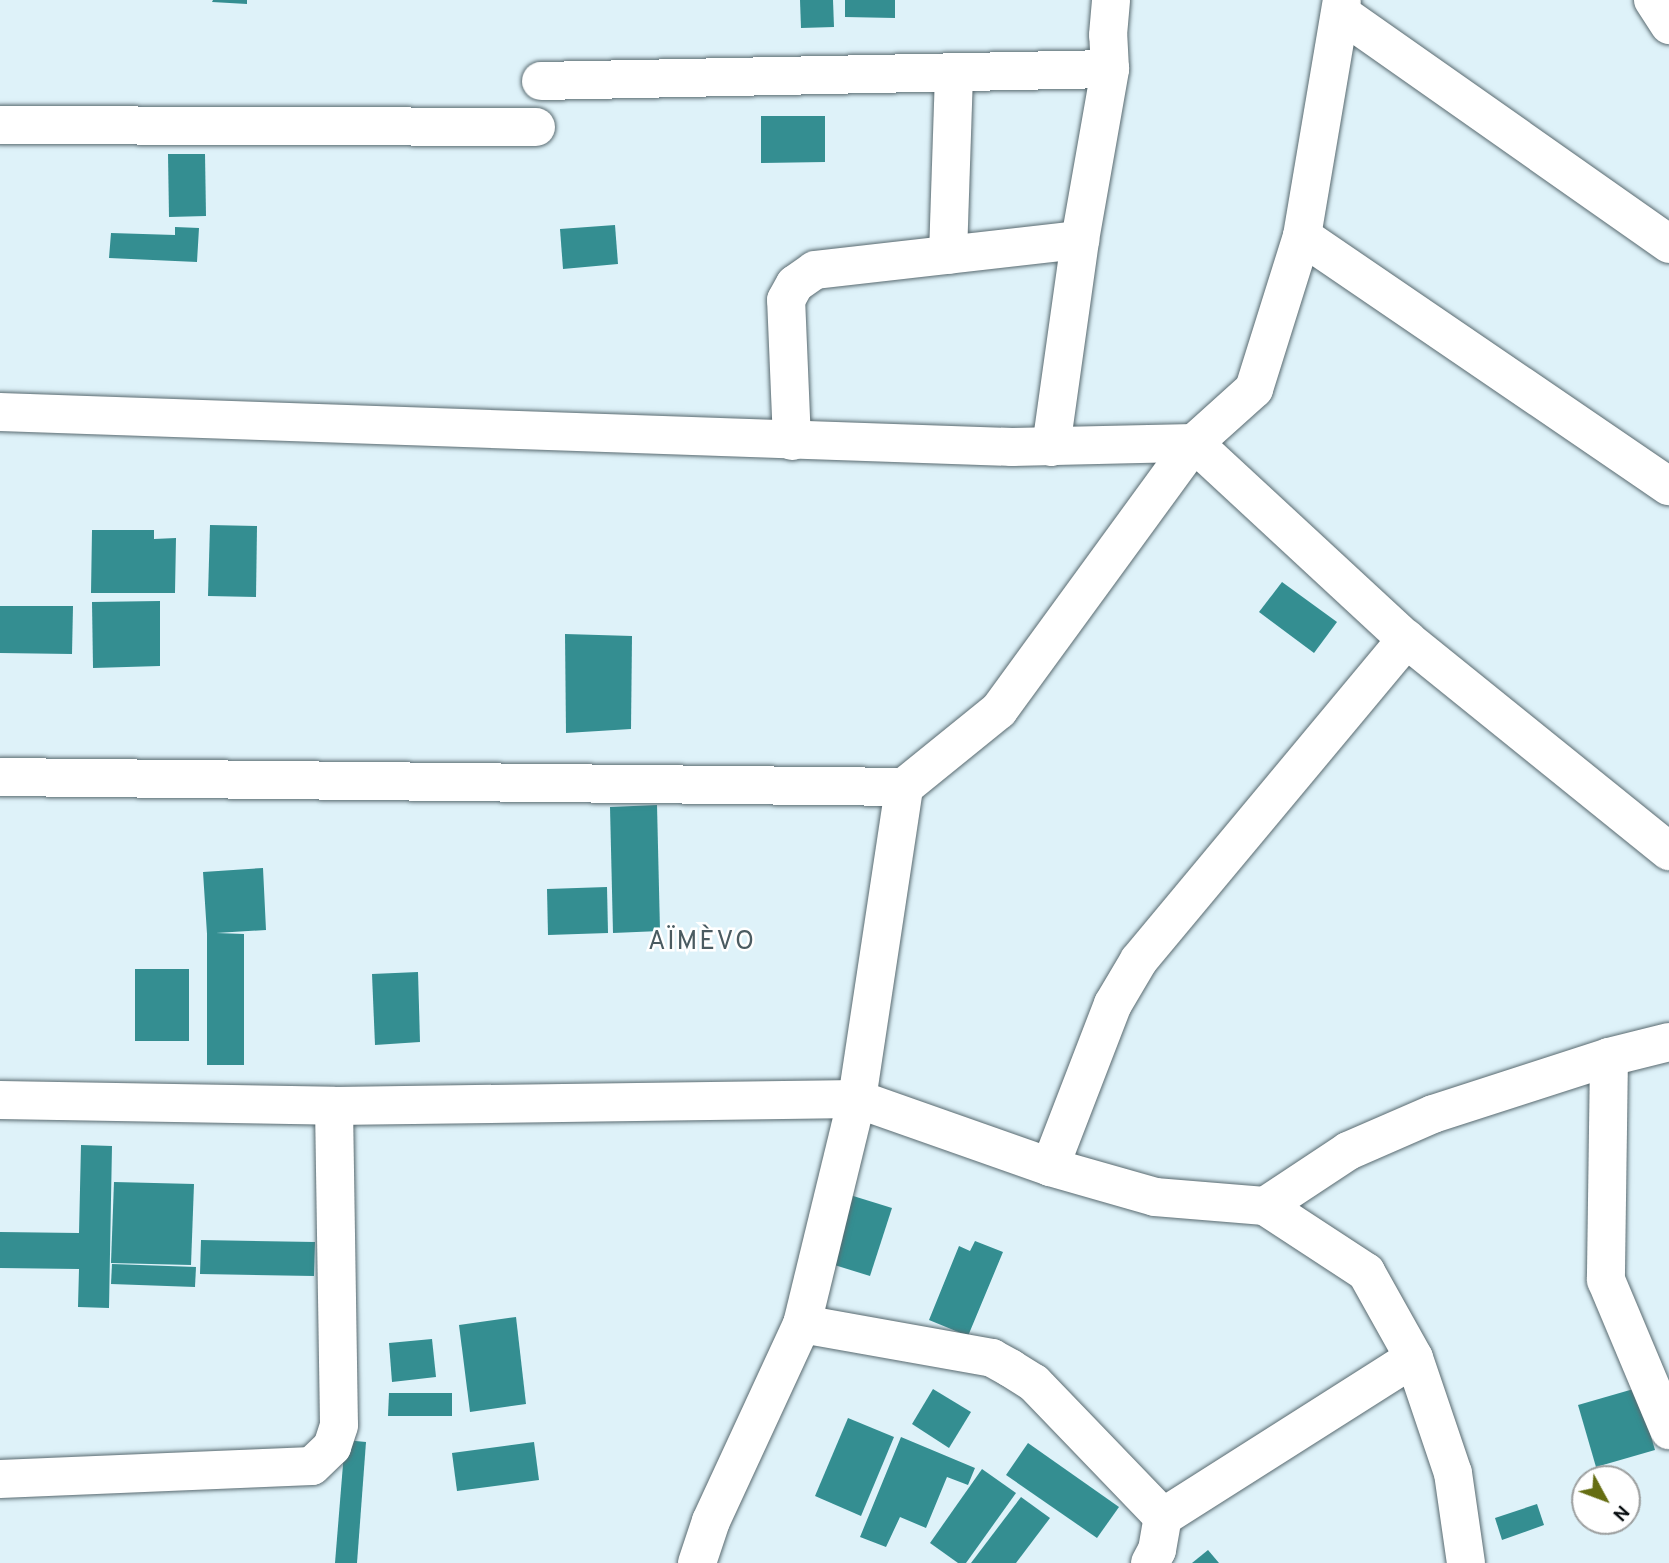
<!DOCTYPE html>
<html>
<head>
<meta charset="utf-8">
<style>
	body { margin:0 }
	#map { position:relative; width:1669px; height:1563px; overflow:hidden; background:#def2f9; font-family:Overpass,sans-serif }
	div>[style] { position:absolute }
	.building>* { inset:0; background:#348e91 }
	.roads { filter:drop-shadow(0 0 2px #596a70) drop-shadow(0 0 2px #596a70) }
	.minor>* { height:38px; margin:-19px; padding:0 19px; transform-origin:19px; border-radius:19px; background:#fff }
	span { translate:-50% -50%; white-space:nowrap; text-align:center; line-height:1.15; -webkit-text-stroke:5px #fff; paint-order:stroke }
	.quarter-label { font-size:26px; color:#4a5b61; letter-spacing:2px }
	.north { position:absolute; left:1571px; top:1465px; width:70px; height:70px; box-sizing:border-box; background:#fff; border:2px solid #9c9f9f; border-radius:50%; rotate:131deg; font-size:19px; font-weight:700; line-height:28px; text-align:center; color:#080e10 }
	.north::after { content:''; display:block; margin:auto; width:24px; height:32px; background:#656d12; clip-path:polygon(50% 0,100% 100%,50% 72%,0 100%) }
</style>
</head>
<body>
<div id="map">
	<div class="building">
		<div style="clip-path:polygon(213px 0,247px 0,247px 4px,212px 2px)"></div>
		<div style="clip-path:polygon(800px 0,833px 0,834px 27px,801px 28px)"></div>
		<div style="clip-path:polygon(845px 0,895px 0,895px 18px,845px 17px)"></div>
		<div style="clip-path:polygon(761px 116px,825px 116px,825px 162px,761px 163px)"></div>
		<div style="clip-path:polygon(168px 154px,205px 154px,206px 216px,169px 217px)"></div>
		<div style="clip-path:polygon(615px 225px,618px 264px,563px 269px,560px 229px)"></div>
		<div style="clip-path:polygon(175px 227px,199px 228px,197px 262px,109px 258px,111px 233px,175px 235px)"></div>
		<div style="clip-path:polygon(210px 525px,257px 526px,256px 597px,208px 596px)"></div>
		<div style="clip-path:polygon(92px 530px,154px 530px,154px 539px,176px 538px,175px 593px,91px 593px)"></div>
		<div style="clip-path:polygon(1282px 582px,1337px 622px,1314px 653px,1259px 612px)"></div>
		<div style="clip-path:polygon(160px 601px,160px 666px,93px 668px,92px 602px)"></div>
		<div style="clip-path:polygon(0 606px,73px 606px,72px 654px,0 653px)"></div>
		<div style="clip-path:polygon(565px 634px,632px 636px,631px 729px,566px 733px)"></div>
		<div style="clip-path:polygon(657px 805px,660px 931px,613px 933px,610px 807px)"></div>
		<div style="clip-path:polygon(263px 868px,266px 930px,216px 933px,244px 934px,244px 1065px,207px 1065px,207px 934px,203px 872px)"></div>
		<div style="clip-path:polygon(607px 887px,608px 933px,548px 935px,547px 889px)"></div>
		<div style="clip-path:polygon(135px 969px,189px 969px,189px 1041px,135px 1041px)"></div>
		<div style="clip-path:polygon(418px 972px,420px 1042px,375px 1045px,372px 974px)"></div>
		<div style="clip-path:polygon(81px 1145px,112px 1146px,109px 1308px,78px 1307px,79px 1269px,0 1268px,0 1232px,79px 1233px)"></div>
		<div style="clip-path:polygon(114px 1182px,194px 1184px,191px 1265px,111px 1263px)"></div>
		<div style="clip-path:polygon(850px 1195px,892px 1208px,870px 1276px,828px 1263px)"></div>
		<div style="clip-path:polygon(201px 1240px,315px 1242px,314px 1276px,200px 1274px)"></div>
		<div style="clip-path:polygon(975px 1241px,1003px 1252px,968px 1336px,929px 1320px,959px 1246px,970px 1251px)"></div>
		<div style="clip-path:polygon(112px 1264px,196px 1267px,195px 1287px,111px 1284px)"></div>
		<div style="clip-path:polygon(516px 1317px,526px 1404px,470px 1412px,459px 1325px)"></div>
		<div style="clip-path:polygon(432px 1339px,436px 1377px,392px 1382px,389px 1343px)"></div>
		<div style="clip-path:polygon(1637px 1388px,1655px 1450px,1596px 1467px,1578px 1405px)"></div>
		<div style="clip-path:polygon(933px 1389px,971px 1412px,949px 1448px,912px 1424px)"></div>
		<div style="clip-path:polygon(389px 1393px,452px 1393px,452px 1416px,388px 1416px)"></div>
		<div style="clip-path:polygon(848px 1418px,894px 1437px,861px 1516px,815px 1496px)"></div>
		<div style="clip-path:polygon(901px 1437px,975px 1468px,968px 1485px,947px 1477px,926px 1528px,900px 1517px,886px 1547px,860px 1537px)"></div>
		<div style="clip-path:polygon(345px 1440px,366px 1442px,357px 1563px,335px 1563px)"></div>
		<div style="clip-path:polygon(534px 1442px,539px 1480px,457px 1491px,452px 1453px)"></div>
		<div style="clip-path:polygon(1028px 1443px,1119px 1507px,1097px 1538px,1006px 1475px)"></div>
		<div style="clip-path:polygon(982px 1469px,1016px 1493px,966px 1563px,958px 1563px,930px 1543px)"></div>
		<div style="clip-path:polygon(1021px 1497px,1050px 1518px,1016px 1563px,971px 1563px)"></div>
		<div style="clip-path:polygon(1537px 1504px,1544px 1525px,1502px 1540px,1495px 1518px)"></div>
		<div style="clip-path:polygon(1208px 1550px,1219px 1563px,1192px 1563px)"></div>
	</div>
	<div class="roads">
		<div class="minor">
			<div style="left:1653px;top:0;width:30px;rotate:57deg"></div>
			<div style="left:1342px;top:14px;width:400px;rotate:35.1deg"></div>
			<div style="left:541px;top:81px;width:569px;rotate:-1.21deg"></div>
			<div style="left:0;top:125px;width:536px;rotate:0.21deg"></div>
			<div style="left:1302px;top:236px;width:444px;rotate:34.3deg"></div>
			<div style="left:948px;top:255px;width:182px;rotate:-88.1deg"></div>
			<div style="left:0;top:412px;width:1013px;rotate:1.98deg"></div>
			<div style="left:1012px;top:447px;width:182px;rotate:-1.3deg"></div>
			<div style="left:1194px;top:443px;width:289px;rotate:42.8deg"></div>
			<div style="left:1406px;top:639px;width:338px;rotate:38.9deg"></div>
			<div style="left:792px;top:441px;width:141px;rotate:-92.4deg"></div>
			<div style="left:786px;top:300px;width:18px;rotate:-61deg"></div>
			<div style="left:795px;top:284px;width:24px;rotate:-35deg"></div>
			<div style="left:815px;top:270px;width:267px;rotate:-6.5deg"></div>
			<div style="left:1051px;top:447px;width:209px;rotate:-82deg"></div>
			<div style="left:1080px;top:240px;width:174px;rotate:-80deg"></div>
			<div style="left:1110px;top:69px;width:34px;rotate:-93deg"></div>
			<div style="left:1108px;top:35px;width:35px;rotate:-85deg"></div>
			<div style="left:0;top:777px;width:904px;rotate:0.63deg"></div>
			<div style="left:1609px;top:1057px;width:223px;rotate:90.8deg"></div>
			<div style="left:1606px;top:1280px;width:163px;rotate:67.2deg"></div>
			<div style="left:0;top:1100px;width:334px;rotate:1deg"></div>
			<div style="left:334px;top:1106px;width:523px;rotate:-0.77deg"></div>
			<div style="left:857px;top:1099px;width:205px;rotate:19.4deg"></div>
			<div style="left:1050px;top:1167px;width:109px;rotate:15.9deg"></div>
			<div style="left:1155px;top:1197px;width:110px;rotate:4.7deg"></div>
			<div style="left:1265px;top:1206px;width:100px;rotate:-33.5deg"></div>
			<div style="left:1348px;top:1151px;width:93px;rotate:-23.5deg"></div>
			<div style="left:1433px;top:1114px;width:185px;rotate:-17.9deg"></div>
			<div style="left:1609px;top:1057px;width:62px;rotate:-14deg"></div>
			<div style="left:1050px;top:1167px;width:175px;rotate:-68.9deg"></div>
			<div style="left:1113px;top:1004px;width:51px;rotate:-59.4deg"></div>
			<div style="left:1139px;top:960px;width:418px;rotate:-50.2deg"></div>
			<div style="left:1265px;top:1206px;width:121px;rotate:33.2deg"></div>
			<div style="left:1366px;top:1272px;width:98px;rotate:60.8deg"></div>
			<div style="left:1414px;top:1358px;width:121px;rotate:71.3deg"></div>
			<div style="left:1453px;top:1473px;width:91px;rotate:81.8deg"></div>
			<div style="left:802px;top:1324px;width:193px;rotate:10.1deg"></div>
			<div style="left:992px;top:1358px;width:21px;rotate:29deg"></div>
			<div style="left:1010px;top:1368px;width:28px;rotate:32deg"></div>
			<div style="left:1034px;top:1383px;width:186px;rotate:46.1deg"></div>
			<div style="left:0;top:1479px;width:312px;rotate:-2.4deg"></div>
			<div style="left:312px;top:1466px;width:28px;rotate:-44deg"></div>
			<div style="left:332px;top:1447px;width:23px;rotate:-72deg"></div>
			<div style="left:339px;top:1425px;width:319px;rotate:-90.9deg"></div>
			<div style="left:697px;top:1563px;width:44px;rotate:-71.6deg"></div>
			<div style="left:711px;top:1521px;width:217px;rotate:-65.2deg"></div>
			<div style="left:802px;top:1324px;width:232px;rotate:-76.3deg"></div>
			<div style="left:857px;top:1099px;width:316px;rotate:-81.4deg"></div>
			<div style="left:904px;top:787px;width:122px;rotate:-39deg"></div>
			<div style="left:999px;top:710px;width:331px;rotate:-53.9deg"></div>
			<div style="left:1194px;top:443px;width:81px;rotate:-42deg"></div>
			<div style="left:1254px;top:389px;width:160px;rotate:-72.6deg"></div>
			<div style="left:1302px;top:236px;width:239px;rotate:-80.4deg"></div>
			<div style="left:1150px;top:1563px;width:15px;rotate:-62deg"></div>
			<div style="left:1157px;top:1550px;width:34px;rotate:-80deg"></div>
			<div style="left:1163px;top:1517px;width:297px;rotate:-32.4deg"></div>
		</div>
	</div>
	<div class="quarter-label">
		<span style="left:702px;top:943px">AÏMÈVO</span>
	</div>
	<div class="north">N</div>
</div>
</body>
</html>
